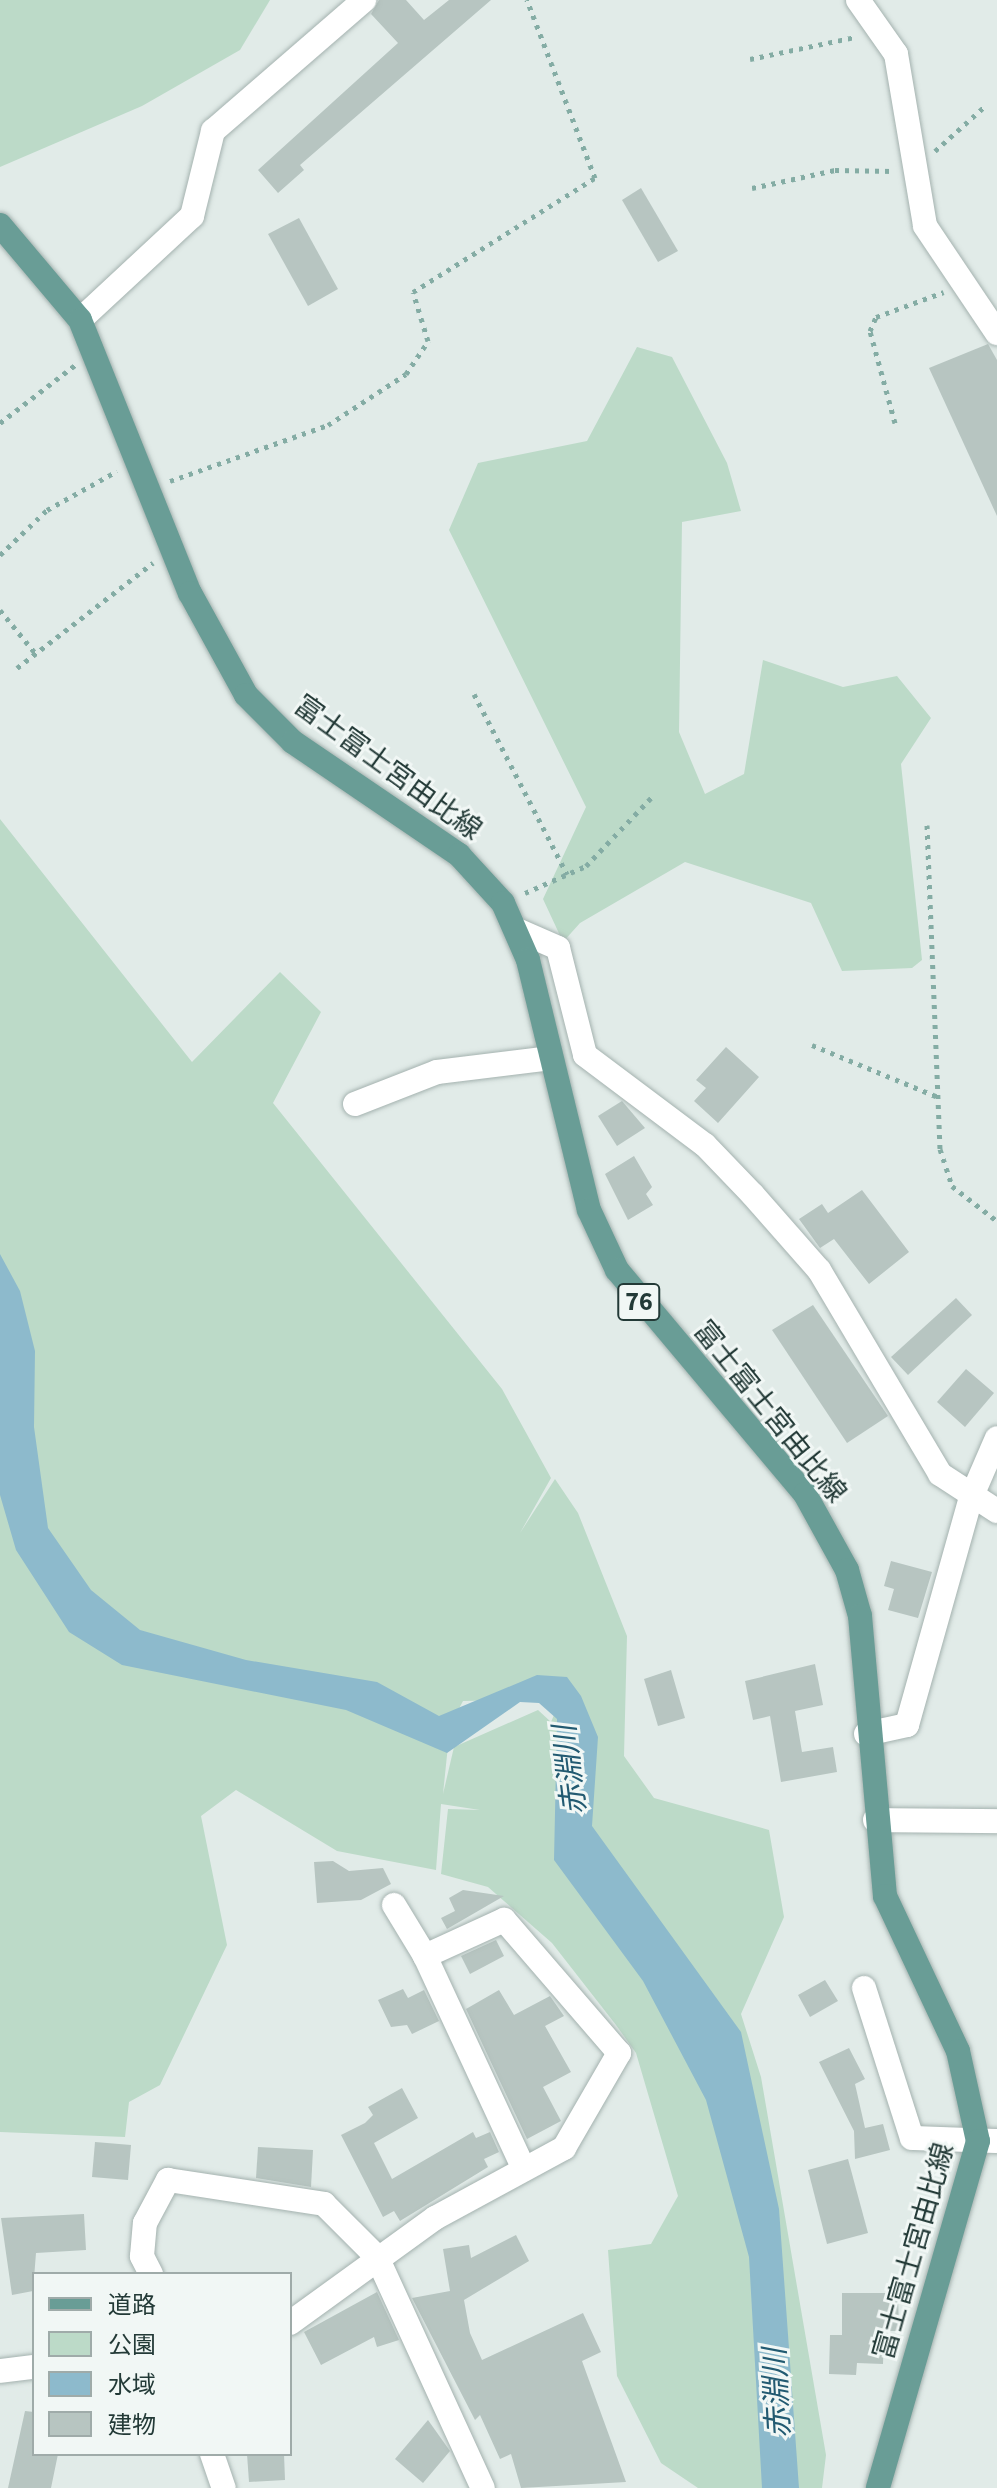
<!DOCTYPE html>
<html>
<head>
<meta charset="utf-8">
<style>
	body { margin:0 }
	#map { position:relative; width:997px; height:2488px; overflow:hidden; background:#e1ebe8; font-family:"Source Sans 3","Noto Sans JP",sans-serif }
	div>[style] { position:absolute }
	.green>* { inset:0; background:#bcdac8 }
	.water>* { inset:0; background:#8dbacc }
	.building>* { inset:0; background:#b7c5c1 }
	.path>* { height:5px; margin-top:-2.5px; transform-origin:0; background:repeating-linear-gradient(90deg,#84aca4 0 4px,transparent 0 10px) }
	.roads { filter:drop-shadow(0 0 2px #a4b2af) drop-shadow(0 0 2px #a4b2af) }
	.minor>* { height:24px; margin:-12px; padding:0 12px; transform-origin:12px; border-radius:12px; background:#fff }
	.major>* { height:24px; margin:-12px; padding:0 12px; transform-origin:12px; border-radius:12px; background:#699d96 }
	span { translate:-50% -50%; white-space:nowrap; text-align:center; line-height:1.15; -webkit-text-stroke:6px #f1f7f5; paint-order:stroke }
	.shield-label span { padding:2px 6px; background:#f1f7f5; border:2px solid; border-radius:6px; -webkit-text-stroke-width:0 }
	.shield-label { font-size:26px; color:#233a37; font-weight:700 }
	.street-label { font-size:28px; color:#233a37 }
	.water-label { font-size:30px; color:#225a71; font-style:italic }
	.legend { position:absolute; left:32px; top:2272px; width:260px; height:184px; box-sizing:border-box; background:#f1f7f5; border:2px solid #9faba9; margin:0; padding:10px 14px; list-style:none; font-size:24px; color:#233a37 }
	.legend li { display:flex; align-items:center; gap:16px; height:40px }
	.legend b { width:40px; border:2px solid #9faba9 }
</style>
</head>
<body>
<div id="map">
	<div class="green">
		<div style="clip-path:polygon(0 0,270px 0,240px 50px,142px 106px,0 167px)"></div>
		<div style="clip-path:polygon(637px 347px,672px 357px,727px 463px,741px 511px,682px 522px,679px 732px,705px 794px,744px 774px,763px 660px,843px 687px,897px 676px,931px 718px,901px 764px,922px 960px,912px 968px,842px 971px,811px 903px,685px 862px,580px 923px,563px 942px,543px 899px,586px 807px,449px 530px,478px 463px,587px 441px)"></div>
		<div style="clip-path:polygon(evenodd,0 819px,192px 1062px,280px 972px,321px 1012px,273px 1103px,502px 1389px,551px 1478px,520px 1533px,555px 1479px,578px 1513px,627px 1636px,624px 1756px,654px 1798px,769px 1830px,784px 1917px,741px 2014px,761px 2077px,826px 2455px,822px 2488px,698px 2488px,661px 2463px,617px 2376px,608px 2250px,651px 2244px,678px 2196px,636px 2053px,616px 2025px,552px 1943px,488px 1887px,441px 1874px,448px 1809px,480px 1810px,441px 1804px,436px 1870px,337px 1851px,236px 1790px,201px 1816px,227px 1945px,160px 2085px,129px 2102px,125px 2137px,0 2132px,0 819px,561px 1699px,551px 1722px,538px 1710px,454px 1747px,443px 1794px,450px 1726px,463px 1701px,561px 1699px)"></div>
	</div>
	<div class="water">
		<div style="clip-path:polygon(0 1254px,20px 1291px,35px 1351px,34px 1427px,48px 1528px,91px 1590px,140px 1630px,246px 1660px,377px 1682px,439px 1716px,537px 1675px,567px 1677px,581px 1696px,598px 1737px,592px 1826px,741px 2032px,779px 2209px,799px 2488px,762px 2488px,749px 2257px,706px 2100px,643px 1981px,554px 1860px,557px 1719px,539px 1703px,520px 1702px,447px 1753px,346px 1710px,122px 1665px,69px 1632px,16px 1550px,0 1495px)"></div>
	</div>
	<div class="building">
		<div style="clip-path:polygon(379px 0,406px 0,424px 20px,449px 0,491px 0,300px 165px,304px 170px,278px 193px,258px 170px,398px 43px,371px 14px)"></div>
		<div style="clip-path:polygon(641px 188px,678px 251px,658px 262px,622px 200px)"></div>
		<div style="clip-path:polygon(299px 218px,338px 289px,308px 306px,268px 234px)"></div>
		<div style="clip-path:polygon(988px 344px,997px 360px,997px 516px,929px 368px)"></div>
		<div style="clip-path:polygon(726px 1047px,759px 1077px,718px 1123px,694px 1101px,706px 1088px,696px 1080px)"></div>
		<div style="clip-path:polygon(622px 1101px,645px 1128px,617px 1146px,598px 1116px)"></div>
		<div style="clip-path:polygon(634px 1156px,652px 1187px,646px 1194px,653px 1205px,628px 1220px,605px 1174px)"></div>
		<div style="clip-path:polygon(862px 1190px,909px 1252px,869px 1284px,834px 1239px,820px 1248px,799px 1219px,822px 1204px,828px 1213px)"></div>
		<div style="clip-path:polygon(956px 1298px,972px 1315px,908px 1375px,891px 1357px)"></div>
		<div style="clip-path:polygon(813px 1305px,888px 1416px,847px 1443px,772px 1330px)"></div>
		<div style="clip-path:polygon(966px 1369px,994px 1393px,965px 1427px,937px 1402px)"></div>
		<div style="clip-path:polygon(891px 1561px,932px 1572px,918px 1618px,888px 1610px,894px 1589px,884px 1586px)"></div>
		<div style="clip-path:polygon(815px 1664px,823px 1705px,795px 1711px,802px 1752px,833px 1747px,837px 1772px,781px 1782px,770px 1716px,753px 1720px,745px 1681px)"></div>
		<div style="clip-path:polygon(671px 1670px,685px 1718px,658px 1726px,644px 1679px)"></div>
		<div style="clip-path:polygon(333px 1861px,349px 1871px,383px 1868px,391px 1884px,361px 1900px,317px 1903px,314px 1862px)"></div>
		<div style="clip-path:polygon(463px 1890px,504px 1896px,447px 1929px,441px 1918px,455px 1911px,449px 1898px)"></div>
		<div style="clip-path:polygon(496px 1940px,504px 1956px,470px 1974px,461px 1956px)"></div>
		<div style="clip-path:polygon(825px 1980px,838px 2001px,810px 2017px,798px 1995px)"></div>
		<div style="clip-path:polygon(403px 1989px,408px 1998px,424px 1990px,439px 2021px,412px 2034px,407px 2025px,391px 2027px,378px 2000px)"></div>
		<div style="clip-path:polygon(499px 1990px,514px 2015px,550px 1996px,564px 2016px,545px 2026px,571px 2072px,543px 2087px,561px 2121px,527px 2139px,466px 2009px)"></div>
		<div style="clip-path:polygon(849px 2048px,865px 2079px,855px 2084px,865px 2128px,883px 2124px,890px 2150px,855px 2159px,854px 2131px,819px 2062px)"></div>
		<div style="clip-path:polygon(402px 2088px,418px 2118px,374px 2143px,392px 2179px,473px 2132px,476px 2138px,490px 2132px,499px 2152px,484px 2159px,488px 2167px,400px 2221px,394px 2211px,383px 2217px,341px 2135px,365px 2123px,373px 2115px,368px 2107px)"></div>
		<div style="clip-path:polygon(95px 2142px,131px 2145px,128px 2180px,92px 2177px)"></div>
		<div style="clip-path:polygon(258px 2147px,313px 2150px,311px 2187px,256px 2178px)"></div>
		<div style="clip-path:polygon(848px 2159px,868px 2233px,827px 2244px,808px 2170px)"></div>
		<div style="clip-path:polygon(84px 2214px,86px 2250px,36px 2253px,33px 2291px,12px 2295px,1px 2218px)"></div>
		<div style="clip-path:polygon(516px 2235px,529px 2261px,464px 2300px,470px 2333px,482px 2360px,583px 2313px,601px 2352px,582px 2361px,626px 2482px,521px 2488px,511px 2454px,500px 2459px,480px 2415px,475px 2420px,412px 2298px,450px 2291px,443px 2249px,469px 2245px,471px 2258px)"></div>
		<div style="clip-path:polygon(377px 2292px,399px 2340px,377px 2347px,374px 2337px,321px 2365px,304px 2332px)"></div>
		<div style="clip-path:polygon(842px 2293px,898px 2293px,899px 2331px,884px 2331px,883px 2364px,857px 2363px,856px 2375px,829px 2374px,830px 2335px,842px 2335px)"></div>
		<div style="clip-path:polygon(25px 2411px,34px 2412px,34px 2454px,58px 2454px,51px 2488px,8px 2488px)"></div>
		<div style="clip-path:polygon(428px 2420px,450px 2451px,423px 2483px,395px 2459px)"></div>
		<div style="clip-path:polygon(247px 2454px,284px 2454px,285px 2480px,249px 2482px)"></div>
	</div>
	<div class="path">
		<div style="left:750px;top:59px;width:107px;rotate:-11.8deg"></div>
		<div style="left:935px;top:151px;width:66px;rotate:-41.9deg"></div>
		<div style="left:752px;top:188px;width:85px;rotate:-12.2deg"></div>
		<div style="left:835px;top:170px;width:58px;rotate:1deg"></div>
		<div style="left:0;top:423px;width:95px;rotate:-37.7deg"></div>
		<div style="left:895px;top:423px;width:95px;rotate:-105.2deg"></div>
		<div style="left:870px;top:331px;width:15px;rotate:-67deg"></div>
		<div style="left:876px;top:317px;width:72px;rotate:-20.2deg"></div>
		<div style="left:170px;top:481px;width:168px;rotate:-19.5deg"></div>
		<div style="left:328px;top:425px;width:93px;rotate:-33.2deg"></div>
		<div style="left:406px;top:374px;width:40px;rotate:-56deg"></div>
		<div style="left:428px;top:341px;width:51px;rotate:-107deg"></div>
		<div style="left:413px;top:292px;width:215px;rotate:-32.1deg"></div>
		<div style="left:595px;top:178px;width:191px;rotate:-110.9deg"></div>
		<div style="left:0;top:555px;width:65px;rotate:-43.8deg"></div>
		<div style="left:47px;top:510px;width:80px;rotate:-29.1deg"></div>
		<div style="left:0;top:610px;width:57px;rotate:50.7deg"></div>
		<div style="left:17px;top:668px;width:172px;rotate:-37.7deg"></div>
		<div style="left:474px;top:694px;width:203px;rotate:62.7deg"></div>
		<div style="left:927px;top:825px;width:324px;rotate:87.7deg"></div>
		<div style="left:940px;top:1149px;width:39px;rotate:72deg"></div>
		<div style="left:952px;top:1186px;width:57px;rotate:37.9deg"></div>
		<div style="left:525px;top:893px;width:67px;rotate:-23.9deg"></div>
		<div style="left:586px;top:866px;width:95px;rotate:-46.3deg"></div>
		<div style="left:812px;top:1045px;width:136px;rotate:22.4deg"></div>
	</div>
	<div class="roads">
		<div class="minor">
			<div style="left:858px;top:0;width:66px;rotate:54.9deg"></div>
			<div style="left:896px;top:54px;width:174px;rotate:80.4deg"></div>
			<div style="left:925px;top:226px;width:129px;rotate:56.1deg"></div>
			<div style="left:80px;top:320px;width:153px;rotate:-42.9deg"></div>
			<div style="left:192px;top:216px;width:88px;rotate:-76.1deg"></div>
			<div style="left:213px;top:131px;width:200px;rotate:-40.9deg"></div>
			<div style="left:517px;top:930px;width:45px;rotate:23.7deg"></div>
			<div style="left:558px;top:948px;width:110px;rotate:75.8deg"></div>
			<div style="left:585px;top:1055px;width:150px;rotate:36.9deg"></div>
			<div style="left:705px;top:1145px;width:69px;rotate:46.2deg"></div>
			<div style="left:753px;top:1195px;width:100px;rotate:48.7deg"></div>
			<div style="left:819px;top:1270px;width:237px;rotate:59.3deg"></div>
			<div style="left:940px;top:1474px;width:68px;rotate:33deg"></div>
			<div style="left:355px;top:1104px;width:88px;rotate:-21.3deg"></div>
			<div style="left:437px;top:1072px;width:115px;rotate:-7deg"></div>
			<div style="left:866px;top:1734px;width:42px;rotate:-12.4deg"></div>
			<div style="left:907px;top:1725px;width:236px;rotate:-74.3deg"></div>
			<div style="left:971px;top:1498px;width:65px;rotate:-66.6deg"></div>
			<div style="left:875px;top:1820px;width:122px;rotate:0.5deg"></div>
			<div style="left:394px;top:1905px;width:60px;rotate:58.7deg"></div>
			<div style="left:425px;top:1956px;width:230px;rotate:65.1deg"></div>
			<div style="left:864px;top:1988px;width:157px;rotate:72.3deg"></div>
			<div style="left:912px;top:2138px;width:85px;rotate:2deg"></div>
			<div style="left:151px;top:2274px;width:20px;rotate:-117deg"></div>
			<div style="left:142px;top:2256px;width:33px;rotate:-85deg"></div>
			<div style="left:145px;top:2223px;width:49px;rotate:-61.9deg"></div>
			<div style="left:168px;top:2180px;width:158px;rotate:8.7deg"></div>
			<div style="left:324px;top:2204px;width:75px;rotate:45deg"></div>
			<div style="left:377px;top:2257px;width:254px;rotate:65.4deg"></div>
			<div style="left:290px;top:2323px;width:179px;rotate:-35.9deg"></div>
			<div style="left:435px;top:2218px;width:147px;rotate:-28.5deg"></div>
			<div style="left:564px;top:2148px;width:110px;rotate:-59.9deg"></div>
			<div style="left:619px;top:2053px;width:176px;rotate:-130.8deg"></div>
			<div style="left:504px;top:1920px;width:87px;rotate:155.5deg"></div>
			<div style="left:0;top:2371px;width:34px;rotate:-7deg"></div>
			<div style="left:212px;top:2454px;width:36px;rotate:71deg"></div>
		</div>
		<div class="major">
			<div style="left:0;top:225px;width:124px;rotate:49.9deg"></div>
			<div style="left:80px;top:320px;width:294px;rotate:68.1deg"></div>
			<div style="left:190px;top:593px;width:116px;rotate:61.2deg"></div>
			<div style="left:246px;top:695px;width:66px;rotate:45deg"></div>
			<div style="left:293px;top:742px;width:201px;rotate:34.2deg"></div>
			<div style="left:459px;top:855px;width:65px;rotate:47.5deg"></div>
			<div style="left:503px;top:903px;width:62px;rotate:66.3deg"></div>
			<div style="left:528px;top:960px;width:257px;rotate:76.3deg"></div>
			<div style="left:589px;top:1210px;width:66px;rotate:65deg"></div>
			<div style="left:617px;top:1270px;width:292px;rotate:50deg"></div>
			<div style="left:805px;top:1494px;width:87px;rotate:61.1deg"></div>
			<div style="left:847px;top:1570px;width:48px;rotate:74.2deg"></div>
			<div style="left:860px;top:1616px;width:281px;rotate:84.9deg"></div>
			<div style="left:885px;top:1896px;width:171px;rotate:64.8deg"></div>
			<div style="left:958px;top:2051px;width:92px;rotate:77.5deg"></div>
			<div style="left:978px;top:2141px;width:361px;rotate:106.1deg"></div>
		</div>
	</div>
	<div class="shield-label">
		<span style="left:639px;top:1302px">76</span>
	</div>
	<div class="street-label">
		<span style="left:388px;top:768px;rotate:36deg">富士富士宮由比線</span>
		<span style="left:770px;top:1412px;rotate:51deg">富士富士宮由比線</span>
		<span style="left:914px;top:2251px;rotate:-74deg">富士富士宮由比線</span>
	</div>
	<div class="water-label">
		<span style="left:571px;top:1770px;rotate:-97deg">赤淵川</span>
		<span style="left:778px;top:2393px;rotate:-93deg">赤淵川</span>
	</div>
	<ul class="legend">
	<li><b style="height:10px;background:#699d96"></b>道路</li>
	<li><b style="height:22px;background:#bcdac8"></b>公園</li>
	<li><b style="height:22px;background:#8dbacc"></b>水域</li>
	<li><b style="height:22px;background:#b7c5c1"></b>建物</li>
	</ul>
</div>
</body>
</html>
